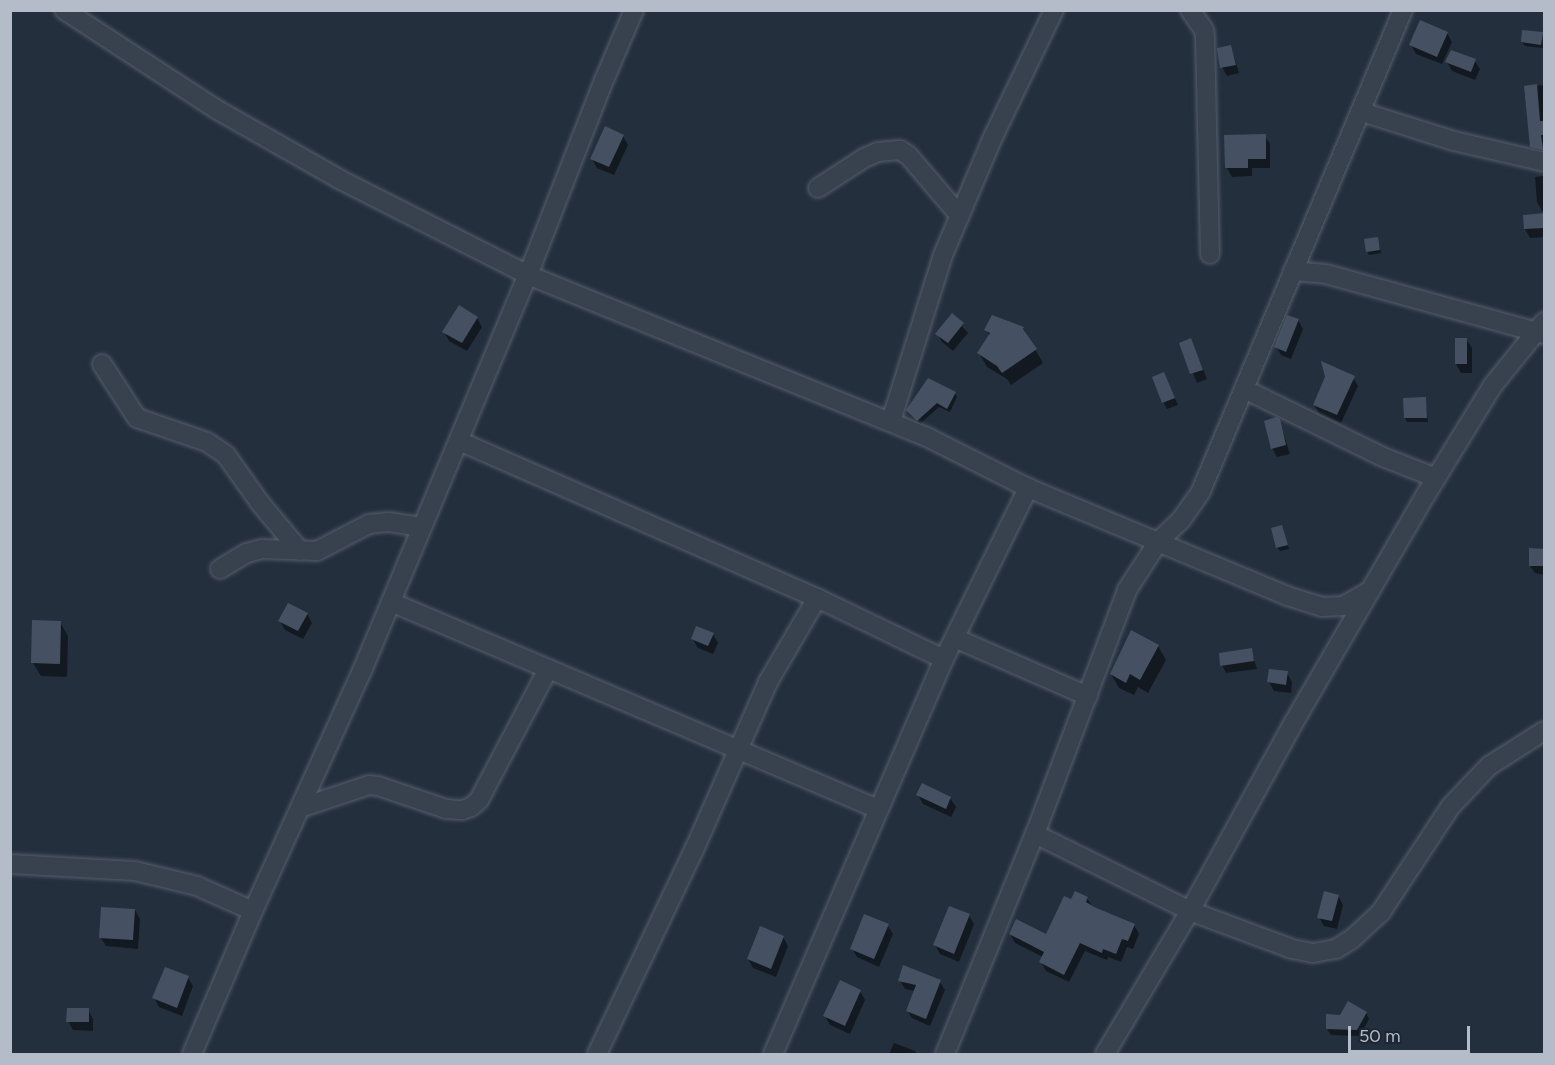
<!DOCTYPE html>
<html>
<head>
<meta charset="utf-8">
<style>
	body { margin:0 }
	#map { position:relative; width:1555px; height:1065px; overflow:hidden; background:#242f3e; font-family:Figtree,sans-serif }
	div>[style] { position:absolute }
	.shadow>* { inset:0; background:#0007 }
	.building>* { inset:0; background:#455162 }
	.roads { filter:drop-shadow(0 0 2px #565f6c) drop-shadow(0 0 2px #565f6c) }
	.street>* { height:18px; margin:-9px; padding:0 9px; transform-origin:9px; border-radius:9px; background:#38414e }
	span { translate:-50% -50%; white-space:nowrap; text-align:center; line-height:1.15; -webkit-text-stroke:4.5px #1d2633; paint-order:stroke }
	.frame { position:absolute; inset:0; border:12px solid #b4bcc9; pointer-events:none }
	.scale { position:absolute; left:1348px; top:1026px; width:122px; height:27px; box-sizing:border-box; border:3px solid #b4bcc9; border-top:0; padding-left:8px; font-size:18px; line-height:21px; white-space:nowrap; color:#b4bcc9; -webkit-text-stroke:4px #1d2633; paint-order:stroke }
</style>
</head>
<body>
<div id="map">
	<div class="shadow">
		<div style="clip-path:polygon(1447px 33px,1452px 42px,1442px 64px,1416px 54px,1411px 45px)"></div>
		<div style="clip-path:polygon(1542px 34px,1543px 48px,1525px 46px,1522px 42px)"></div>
		<div style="clip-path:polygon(1231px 46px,1239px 73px,1227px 76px,1222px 67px)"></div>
		<div style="clip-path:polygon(1475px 61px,1480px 69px,1475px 80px,1452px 71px,1447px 62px)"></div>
		<div style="clip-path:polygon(1544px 85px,1544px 143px,1536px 144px,1526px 87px)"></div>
		<div style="clip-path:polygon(623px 136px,628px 145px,614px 175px,597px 168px,592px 159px)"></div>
		<div style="clip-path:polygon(1265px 136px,1270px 144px,1270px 168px,1252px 168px,1252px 176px,1232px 177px,1227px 168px)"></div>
		<div style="clip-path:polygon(1544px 176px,1544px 211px,1542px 211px,1537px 202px,1535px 177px)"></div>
		<div style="clip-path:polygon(1544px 215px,1544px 237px,1530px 238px,1525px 229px)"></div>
		<div style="clip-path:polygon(1378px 239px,1381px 253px,1369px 255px,1367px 251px)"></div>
		<div style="clip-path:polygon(952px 315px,968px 333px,953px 351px,942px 342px,937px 334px)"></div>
		<div style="clip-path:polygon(477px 318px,482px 327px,467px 351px,449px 341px,444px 332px)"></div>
		<div style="clip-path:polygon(1298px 320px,1303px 329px,1291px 359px,1281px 355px,1276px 346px)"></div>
		<div style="clip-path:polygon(1023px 328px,1043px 363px,1011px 385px,1007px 379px,987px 367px,979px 353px,990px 336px,986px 330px)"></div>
		<div style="clip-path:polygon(1466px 339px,1472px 348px,1472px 373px,1461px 373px,1456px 364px)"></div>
		<div style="clip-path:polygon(1191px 340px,1207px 379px,1197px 383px,1181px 344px)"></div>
		<div style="clip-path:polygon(1164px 374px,1178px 405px,1167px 409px,1163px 402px)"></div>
		<div style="clip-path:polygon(1353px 377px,1358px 386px,1341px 423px,1319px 413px,1314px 405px)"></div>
		<div style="clip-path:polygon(955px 393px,957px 397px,950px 412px,939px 407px,920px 424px,910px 414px)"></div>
		<div style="clip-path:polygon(1425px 398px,1428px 422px,1407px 422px,1405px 418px)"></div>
		<div style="clip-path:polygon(1279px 420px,1290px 454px,1277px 457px,1272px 448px)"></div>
		<div style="clip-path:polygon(1282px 527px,1289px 549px,1280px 551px,1277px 547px)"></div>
		<div style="clip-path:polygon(1544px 550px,1544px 575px,1535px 573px,1530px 566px)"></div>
		<div style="clip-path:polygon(307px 614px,312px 623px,303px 639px,285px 630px,280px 621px)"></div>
		<div style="clip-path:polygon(60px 622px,68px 636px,67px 677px,41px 676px,33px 663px)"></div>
		<div style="clip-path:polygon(713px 634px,718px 643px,713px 654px,698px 648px,693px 639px)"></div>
		<div style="clip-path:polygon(1158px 646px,1166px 660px,1148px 693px,1138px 687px,1134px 695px,1119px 688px,1111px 674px)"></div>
		<div style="clip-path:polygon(1251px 650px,1257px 669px,1226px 673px,1222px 665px)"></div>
		<div style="clip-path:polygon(1287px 673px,1292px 682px,1291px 693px,1274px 691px,1269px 682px)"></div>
		<div style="clip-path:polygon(918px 795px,950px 798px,956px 807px,951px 817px,923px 804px)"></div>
		<div style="clip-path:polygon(1338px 896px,1343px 905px,1337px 929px,1324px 926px,1319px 917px)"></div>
		<div style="clip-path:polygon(1087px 898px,1093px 908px,1134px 925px,1139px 934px,1133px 949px,1127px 947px,1121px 962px,1108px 957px,1107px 960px,1085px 951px,1069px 982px,1046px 971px,1041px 962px,1043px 957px,1015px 943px,1010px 934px,1047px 936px,1072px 901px)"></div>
		<div style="clip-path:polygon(135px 910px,140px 919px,138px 949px,106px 946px,101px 938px)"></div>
		<div style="clip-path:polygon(969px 915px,974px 924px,959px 962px,940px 954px,935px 945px)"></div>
		<div style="clip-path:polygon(888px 926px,893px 934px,879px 967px,857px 957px,852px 949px)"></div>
		<div style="clip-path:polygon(783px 937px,788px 946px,776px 977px,753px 968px,748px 959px)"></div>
		<div style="clip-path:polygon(188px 978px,193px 986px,182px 1016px,159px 1007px,154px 998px)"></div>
		<div style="clip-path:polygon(900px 981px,940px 982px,945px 990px,930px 1026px,912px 1018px,907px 1010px,915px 991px,905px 989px)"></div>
		<div style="clip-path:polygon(860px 991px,865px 1000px,850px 1034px,830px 1025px,825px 1016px)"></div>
		<div style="clip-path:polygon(88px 1010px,93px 1019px,93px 1031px,73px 1030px,68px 1021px)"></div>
		<div style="clip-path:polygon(1366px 1013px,1369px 1019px,1360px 1036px,1331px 1035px,1327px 1029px,1341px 1016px)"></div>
		<div style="clip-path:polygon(894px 1043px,915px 1051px,917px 1054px,889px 1054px)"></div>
	</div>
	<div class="building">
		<div style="clip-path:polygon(1420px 20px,1448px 32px,1437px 57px,1409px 45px)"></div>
		<div style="clip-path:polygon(1522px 30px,1543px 32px,1541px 45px,1521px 42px)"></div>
		<div style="clip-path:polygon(1231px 45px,1236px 65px,1220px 68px,1217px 48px)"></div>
		<div style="clip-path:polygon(1451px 50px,1476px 59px,1471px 72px,1445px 62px)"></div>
		<div style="clip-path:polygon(1537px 84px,1540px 121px,1545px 121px,1545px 135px,1541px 135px,1543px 150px,1530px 147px,1524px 86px)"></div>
		<div style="clip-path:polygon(605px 126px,624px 135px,609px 167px,590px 159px)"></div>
		<div style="clip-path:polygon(1266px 134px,1266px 159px,1248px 159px,1248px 168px,1225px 168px,1224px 135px)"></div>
		<div style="clip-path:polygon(1545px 213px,1545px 228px,1524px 229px,1523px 215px)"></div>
		<div style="clip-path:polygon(1378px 237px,1380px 250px,1366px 252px,1364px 239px)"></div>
		<div style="clip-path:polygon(459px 305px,478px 317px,462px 343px,442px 332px)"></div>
		<div style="clip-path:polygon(952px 313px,964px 323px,948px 343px,935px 334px)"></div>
		<div style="clip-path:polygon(992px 315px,1024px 327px,1023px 329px,1037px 349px,1002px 373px,997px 366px,977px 353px,990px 333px,984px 330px)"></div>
		<div style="clip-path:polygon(1287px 315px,1299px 319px,1286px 352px,1274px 347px)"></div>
		<div style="clip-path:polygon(1191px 338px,1203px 370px,1190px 374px,1179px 343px)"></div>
		<div style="clip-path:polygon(1455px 338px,1467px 338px,1467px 364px,1455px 364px)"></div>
		<div style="clip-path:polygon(1321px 361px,1355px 376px,1337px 415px,1313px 405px,1325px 377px)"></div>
		<div style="clip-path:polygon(1164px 372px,1175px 398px,1162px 403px,1152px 377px)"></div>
		<div style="clip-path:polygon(928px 378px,956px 392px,947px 409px,937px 403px,917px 421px,906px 410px)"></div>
		<div style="clip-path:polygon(1426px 397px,1427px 418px,1404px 418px,1403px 398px)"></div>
		<div style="clip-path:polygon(1276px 417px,1280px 419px,1286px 445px,1271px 449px,1264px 421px)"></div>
		<div style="clip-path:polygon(1282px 525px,1288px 545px,1276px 548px,1271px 528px)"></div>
		<div style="clip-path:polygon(1529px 548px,1545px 549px,1545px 566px,1529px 566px)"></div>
		<div style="clip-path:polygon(288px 603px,308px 613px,298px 631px,278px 621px)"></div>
		<div style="clip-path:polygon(32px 620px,61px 621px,60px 664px,31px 663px)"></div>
		<div style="clip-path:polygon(696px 626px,714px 633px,708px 646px,691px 639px)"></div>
		<div style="clip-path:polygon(1131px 630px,1159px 645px,1140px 680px,1130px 674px,1126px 683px,1110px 674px)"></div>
		<div style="clip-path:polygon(1252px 648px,1254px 661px,1220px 666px,1219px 653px)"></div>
		<div style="clip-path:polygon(1269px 669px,1288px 671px,1286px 685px,1267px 682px)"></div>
		<div style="clip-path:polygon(922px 783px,951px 797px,946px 809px,916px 795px)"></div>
		<div style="clip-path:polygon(1075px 891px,1088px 897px,1086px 902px,1094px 907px,1135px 924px,1128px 941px,1122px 939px,1116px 954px,1103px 949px,1102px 953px,1080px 943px,1064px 975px,1039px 962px,1044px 952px,1009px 934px,1016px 919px,1046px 934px,1064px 896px,1071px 899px)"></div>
		<div style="clip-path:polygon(1324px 891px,1339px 895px,1332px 921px,1317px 918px)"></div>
		<div style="clip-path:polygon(949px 906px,970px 914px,954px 954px,933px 945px)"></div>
		<div style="clip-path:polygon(101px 907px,135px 909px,133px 940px,99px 938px)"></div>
		<div style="clip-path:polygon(864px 914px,889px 924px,874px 959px,850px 949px)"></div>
		<div style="clip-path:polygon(760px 926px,784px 936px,771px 969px,747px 959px)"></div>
		<div style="clip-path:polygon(903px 965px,941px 980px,926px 1019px,906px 1011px,916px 985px,898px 981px)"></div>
		<div style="clip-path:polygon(165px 967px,189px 976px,177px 1008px,152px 998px)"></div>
		<div style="clip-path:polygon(840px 980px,861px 990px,845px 1026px,823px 1016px)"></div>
		<div style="clip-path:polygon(1348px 1001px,1367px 1012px,1357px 1030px,1326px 1029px,1326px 1014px,1340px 1015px)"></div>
		<div style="clip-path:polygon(67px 1008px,89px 1008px,89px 1022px,66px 1022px)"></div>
	</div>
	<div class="roads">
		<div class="street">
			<div style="left:64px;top:10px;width:181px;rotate:33.1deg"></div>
			<div style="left:216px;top:109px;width:142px;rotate:29.6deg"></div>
			<div style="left:339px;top:179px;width:212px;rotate:26.9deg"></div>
			<div style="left:528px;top:275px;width:431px;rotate:22.1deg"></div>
			<div style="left:927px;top:437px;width:113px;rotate:26.8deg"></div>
			<div style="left:1028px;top:488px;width:281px;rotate:22.6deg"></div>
			<div style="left:1287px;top:596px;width:37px;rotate:17deg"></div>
			<div style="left:1322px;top:607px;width:21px;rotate:-3deg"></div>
			<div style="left:1343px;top:606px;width:31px;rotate:-29deg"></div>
			<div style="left:1190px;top:10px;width:24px;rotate:55deg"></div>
			<div style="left:1204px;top:30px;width:6px;rotate:81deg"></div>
			<div style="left:1205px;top:36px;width:218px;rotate:88.7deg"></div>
			<div style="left:1362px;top:112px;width:96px;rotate:17.5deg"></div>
			<div style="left:1454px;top:141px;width:92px;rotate:13.1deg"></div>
			<div style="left:818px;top:188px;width:55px;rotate:-33.1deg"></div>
			<div style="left:864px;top:158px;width:15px;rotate:-23deg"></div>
			<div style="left:878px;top:152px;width:22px;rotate:-5deg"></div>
			<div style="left:900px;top:150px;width:9px;rotate:32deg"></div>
			<div style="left:908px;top:155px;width:80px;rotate:49.6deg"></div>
			<div style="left:1293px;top:271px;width:33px;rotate:5deg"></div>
			<div style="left:1326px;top:274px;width:226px;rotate:15.4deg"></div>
			<div style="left:102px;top:364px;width:64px;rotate:57.1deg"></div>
			<div style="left:137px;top:418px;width:74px;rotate:18.9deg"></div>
			<div style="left:207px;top:442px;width:23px;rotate:34deg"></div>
			<div style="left:226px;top:455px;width:59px;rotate:54.7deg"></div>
			<div style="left:260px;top:503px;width:62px;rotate:50.2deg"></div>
			<div style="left:1244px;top:389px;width:155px;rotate:26.1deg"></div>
			<div style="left:1383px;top:457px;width:57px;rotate:21.6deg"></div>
			<div style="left:891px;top:421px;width:174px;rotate:-72.6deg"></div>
			<div style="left:943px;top:255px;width:130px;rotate:-67deg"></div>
			<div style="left:994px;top:135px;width:139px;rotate:-64.4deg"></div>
			<div style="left:459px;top:441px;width:391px;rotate:23.7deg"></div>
			<div style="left:817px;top:598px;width:141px;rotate:25.7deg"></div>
			<div style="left:220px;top:569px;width:31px;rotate:-31deg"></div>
			<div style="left:247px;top:553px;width:16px;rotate:-15deg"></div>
			<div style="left:262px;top:549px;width:55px;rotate:2.1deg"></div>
			<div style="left:317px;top:551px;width:59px;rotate:-27.4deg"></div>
			<div style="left:369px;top:524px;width:20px;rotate:-6deg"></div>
			<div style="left:389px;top:522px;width:33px;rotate:9deg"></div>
			<div style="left:391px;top:602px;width:529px;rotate:23.03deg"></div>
			<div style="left:955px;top:638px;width:145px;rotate:23.6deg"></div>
			<div style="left:300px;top:808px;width:73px;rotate:-18.4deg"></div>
			<div style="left:369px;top:785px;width:9px;rotate:6deg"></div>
			<div style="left:378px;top:786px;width:72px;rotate:18.7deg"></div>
			<div style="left:446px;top:809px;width:16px;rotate:4deg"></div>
			<div style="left:462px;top:810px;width:9px;rotate:-18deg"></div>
			<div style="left:471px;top:807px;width:11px;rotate:-41deg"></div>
			<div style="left:479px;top:800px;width:148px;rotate:-62.2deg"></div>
			<div style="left:1035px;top:834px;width:173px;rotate:26.4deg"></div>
			<div style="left:1190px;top:911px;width:109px;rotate:20.4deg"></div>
			<div style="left:1292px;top:949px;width:21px;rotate:11deg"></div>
			<div style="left:1313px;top:953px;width:23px;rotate:-10deg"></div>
			<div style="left:1336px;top:949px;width:19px;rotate:-32deg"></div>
			<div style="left:1352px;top:939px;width:40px;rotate:-43deg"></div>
			<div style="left:1381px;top:912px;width:127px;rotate:-56.6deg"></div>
			<div style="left:1451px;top:806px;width:55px;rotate:-46.5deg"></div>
			<div style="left:1489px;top:766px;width:65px;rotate:-32.5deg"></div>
			<div style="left:10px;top:864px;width:125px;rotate:3.2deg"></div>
			<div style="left:135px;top:871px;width:64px;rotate:13.6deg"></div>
			<div style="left:197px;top:886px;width:61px;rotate:24.1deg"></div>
			<div style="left:192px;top:1054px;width:155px;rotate:-66.9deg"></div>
			<div style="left:253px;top:911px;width:264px;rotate:-65.6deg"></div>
			<div style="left:362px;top:671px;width:429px;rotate:-67.3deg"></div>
			<div style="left:528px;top:275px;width:212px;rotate:-68.7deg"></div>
			<div style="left:605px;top:78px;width:74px;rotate:-66.9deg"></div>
			<div style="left:597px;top:1054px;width:226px;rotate:-64.6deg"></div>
			<div style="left:694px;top:850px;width:184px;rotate:-66.2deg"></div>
			<div style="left:768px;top:682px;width:97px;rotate:-59.7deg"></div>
			<div style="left:773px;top:1054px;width:430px;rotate:-66.6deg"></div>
			<div style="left:944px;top:659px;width:191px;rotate:-63.8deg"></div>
			<div style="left:945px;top:1054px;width:238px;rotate:-67.8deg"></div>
			<div style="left:1035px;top:834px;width:261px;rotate:-69.3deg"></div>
			<div style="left:1127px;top:590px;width:57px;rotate:-57.1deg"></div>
			<div style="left:1158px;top:542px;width:32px;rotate:-44deg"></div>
			<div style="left:1181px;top:520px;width:35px;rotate:-55deg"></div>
			<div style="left:1201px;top:491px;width:522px;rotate:-67.22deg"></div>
			<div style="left:1105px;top:1054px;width:166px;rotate:-59.3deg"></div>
			<div style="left:1190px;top:911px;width:216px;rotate:-61.2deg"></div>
			<div style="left:1294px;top:722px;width:261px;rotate:-59.9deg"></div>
			<div style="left:1425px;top:496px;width:130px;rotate:-58.5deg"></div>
			<div style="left:1493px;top:385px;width:81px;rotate:-51deg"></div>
		</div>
	</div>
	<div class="frame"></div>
	<div class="scale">50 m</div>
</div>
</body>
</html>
